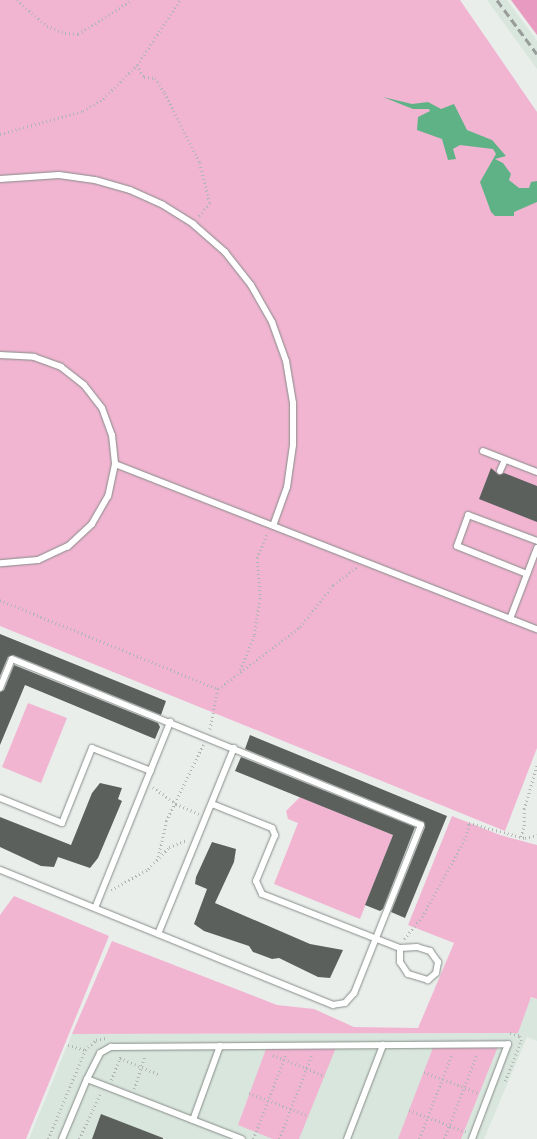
<!DOCTYPE html>
<html>
<head>
<meta charset="utf-8">
<style>
	body { margin:0 }
	#map { position:relative; width:537px; height:1139px; overflow:hidden; background:#e9eeeb; font-family:Rubik,sans-serif }
	div>[style] { position:absolute }
	.built>* { inset:0; background:#d9e6de }
	.green>* { inset:0; background:#f1b5d2 }
	.forest>* { inset:0; background:#e89ac1 }
	.water>* { inset:0; background:#5fb286 }
	.building>* { inset:0; background:#5c605d }
	.path>* { height:2.5px; margin-top:-1.25px; transform-origin:0; background:repeating-linear-gradient(90deg,#b1b5b3 0 1px,transparent 0 4px) }
	.roads { filter:drop-shadow(0 0 1px #878c88) drop-shadow(0 0 1px #878c88) }
	.lane>* { height:6px; margin:-3px; padding:0 3px; transform-origin:3px; border-radius:3px; background:#fff }
	.rail>* { height:3px; margin-top:-1.5px; transform-origin:0; background:repeating-linear-gradient(90deg,#989c9a 0 8px,transparent 0 12px) }
	span { translate:-50% -50%; white-space:nowrap; text-align:center; line-height:1.15; -webkit-text-stroke:4px #f6fcf8; paint-order:stroke }
</style>
</head>
<body>
<div id="map">
	<div class="built">
		<div style="clip-path:polygon(487px 0,507px 0,537px 41px,537px 69px)"></div>
		<div style="clip-path:polygon(531px 997px,537px 999px,537px 1041px,527px 1037px,484px 1139px,29px 1139px,72px 1034px,517px 1033px)"></div>
	</div>
	<div class="green">
		<div style="clip-path:polygon(0 0,460px 0,537px 112px,537px 748px,505px 831px,0 626px)"></div>
		<div style="clip-path:polygon(28px 703px,67px 718px,41px 783px,2px 767px)"></div>
		<div style="clip-path:polygon(300px 797px,393px 835px,360px 919px,274px 884px,298px 823px,288px 819px,286px 811px)"></div>
		<div style="clip-path:polygon(452px 816px,500px 835px,537px 845px,537px 999px,531px 997px,518px 1033px,72px 1034px,112px 941px,277px 1005px,314px 1009px,354px 1027px,418px 1028px,454px 943px,408px 925px)"></div>
		<div style="clip-path:polygon(14px 896px,109px 936px,26px 1139px,0 1139px,0 915px)"></div>
		<div style="clip-path:polygon(499px 1044px,461px 1139px,398px 1139px,434px 1045px)"></div>
		<div style="clip-path:polygon(337px 1045px,299px 1139px,273px 1139px,238px 1125px,267px 1046px)"></div>
	</div>
	<div class="forest">
		<div style="clip-path:polygon(511px 0,537px 0,537px 35px)"></div>
	</div>
	<div class="water">
		<div style="clip-path:polygon(383px 97px,412px 104px,428px 102px,441px 109px,454px 104px,467px 130px,492px 140px,506px 156px,495px 159px,503px 163px,511px 174px,509px 180px,519px 188px,529px 188px,531px 182px,537px 181px,537px 202px,514px 212px,514px 216px,495px 216px,491px 212px,480px 182px,496px 154px,493px 149px,460px 145px,453px 149px,456px 159px,448px 160px,442px 139px,417px 130px,418px 117px,430px 111px,429px 109px,413px 109px)"></div>
	</div>
	<div class="building">
		<div style="clip-path:polygon(491px 468px,499px 475px,504px 473px,537px 486px,537px 522px,479px 499px)"></div>
		<div style="clip-path:polygon(0 634px,166px 701px,161px 715px,13px 655px,8px 657px,0 676px)"></div>
		<div style="clip-path:polygon(14px 665px,158px 723px,160px 727px,155px 739px,25px 685px,0 745px,0 692px,4px 690px)"></div>
		<div style="clip-path:polygon(250px 735px,447px 816px,405px 918px,391px 912px,425px 827px,424px 822px,245px 749px)"></div>
		<div style="clip-path:polygon(241px 757px,415px 827px,383px 909px,380px 911px,365px 905px,393px 835px,235px 771px)"></div>
		<div style="clip-path:polygon(100px 783px,122px 788px,118px 799px,122px 801px,98px 858px,90px 868px,58px 857px,54px 867px,41px 866px,0 847px,0 817px,71px 845px,92px 793px)"></div>
		<div style="clip-path:polygon(212px 842px,236px 849px,234px 862px,215px 903px,310px 944px,343px 950px,330px 978px,318px 977px,279px 958px,272px 959px,253px 952px,249px 946px,204px 931px,194px 924px,207px 889px,195px 884px,196px 877px)"></div>
		<div style="clip-path:polygon(101px 1114px,163px 1138px,163px 1139px,92px 1139px)"></div>
	</div>
	<div class="path">
		<div style="left:17px;top:0;width:40px;rotate:41deg"></div>
		<div style="left:47px;top:26px;width:19px;rotate:21deg"></div>
		<div style="left:65px;top:33px;width:13px;rotate:4deg"></div>
		<div style="left:78px;top:34px;width:64px;rotate:-32.2deg"></div>
		<div style="left:137px;top:65px;width:14px;rotate:60deg"></div>
		<div style="left:144px;top:77px;width:11px;rotate:5deg"></div>
		<div style="left:155px;top:78px;width:18px;rotate:56deg"></div>
		<div style="left:165px;top:93px;width:78px;rotate:63.4deg"></div>
		<div style="left:200px;top:163px;width:41px;rotate:76deg"></div>
		<div style="left:210px;top:203px;width:19px;rotate:129deg"></div>
		<div style="left:0;top:134px;width:86px;rotate:-15.5deg"></div>
		<div style="left:83px;top:111px;width:23px;rotate:-31deg"></div>
		<div style="left:103px;top:99px;width:48px;rotate:-45deg"></div>
		<div style="left:137px;top:65px;width:78px;rotate:-56.5deg"></div>
		<div style="left:0;top:600px;width:235px;rotate:22.2deg"></div>
		<div style="left:218px;top:689px;width:42px;rotate:101deg"></div>
		<div style="left:240px;top:670px;width:38px;rotate:-68deg"></div>
		<div style="left:254px;top:635px;width:36px;rotate:-81deg"></div>
		<div style="left:260px;top:599px;width:41px;rotate:-94.2deg"></div>
		<div style="left:257px;top:558px;width:27px;rotate:-68deg"></div>
		<div style="left:218px;top:689px;width:103px;rotate:-37.1deg"></div>
		<div style="left:300px;top:627px;width:53px;rotate:-51.8deg"></div>
		<div style="left:333px;top:585px;width:30px;rotate:-37deg"></div>
		<div style="left:153px;top:787px;width:29px;rotate:36deg"></div>
		<div style="left:176px;top:804px;width:25px;rotate:23deg"></div>
		<div style="left:521px;top:837px;width:11px;rotate:-75deg"></div>
		<div style="left:524px;top:826px;width:17px;rotate:-90deg"></div>
		<div style="left:524px;top:809px;width:46px;rotate:-73.5deg"></div>
		<div style="left:158px;top:857px;width:37px;rotate:-77deg"></div>
		<div style="left:166px;top:821px;width:85px;rotate:-64deg"></div>
		<div style="left:111px;top:890px;width:43px;rotate:-29.6deg"></div>
		<div style="left:148px;top:869px;width:30px;rotate:-46deg"></div>
		<div style="left:169px;top:847px;width:19px;rotate:-21deg"></div>
		<div style="left:404px;top:939px;width:28px;rotate:-51deg"></div>
		<div style="left:422px;top:917px;width:91px;rotate:-61.2deg"></div>
		<div style="left:466px;top:837px;width:14px;rotate:-78deg"></div>
		<div style="left:469px;top:823px;width:58px;rotate:15deg"></div>
		<div style="left:525px;top:838px;width:12px;rotate:-14deg"></div>
		<div style="left:68px;top:1045px;width:18px;rotate:16deg"></div>
		<div style="left:273px;top:1055px;width:56px;rotate:22deg"></div>
		<div style="left:120px;top:1058px;width:43px;rotate:23deg"></div>
		<div style="left:424px;top:1072px;width:59px;rotate:20.9deg"></div>
		<div style="left:111px;top:1080px;width:27px;rotate:-68deg"></div>
		<div style="left:505px;top:1081px;width:43px;rotate:-68.2deg"></div>
		<div style="left:521px;top:1041px;width:5px;rotate:-112deg"></div>
		<div style="left:519px;top:1036px;width:10px;rotate:-163deg"></div>
		<div style="left:134px;top:1089px;width:35px;rotate:-72deg"></div>
		<div style="left:249px;top:1093px;width:64px;rotate:21deg"></div>
		<div style="left:409px;top:1110px;width:61px;rotate:21.1deg"></div>
		<div style="left:48px;top:1139px;width:96px;rotate:-67.4deg"></div>
		<div style="left:85px;top:1050px;width:15px;rotate:-42deg"></div>
		<div style="left:96px;top:1040px;width:10px;rotate:-11deg"></div>
		<div style="left:79px;top:1139px;width:50px;rotate:-65deg"></div>
		<div style="left:253px;top:1139px;width:91px;rotate:-68.8deg"></div>
		<div style="left:279px;top:1139px;width:91px;rotate:-68.8deg"></div>
		<div style="left:419px;top:1139px;width:91px;rotate:-68.8deg"></div>
		<div style="left:444px;top:1139px;width:91px;rotate:-68.8deg"></div>
	</div>
	<div class="roads">
		<div class="lane">
			<div style="left:0;top:179px;width:59px;rotate:-3.9deg"></div>
			<div style="left:59px;top:175px;width:36px;rotate:8deg"></div>
			<div style="left:95px;top:180px;width:36px;rotate:16deg"></div>
			<div style="left:130px;top:190px;width:36px;rotate:24deg"></div>
			<div style="left:163px;top:205px;width:36px;rotate:32deg"></div>
			<div style="left:193px;top:224px;width:43px;rotate:41.2deg"></div>
			<div style="left:225px;top:252px;width:42px;rotate:51.8deg"></div>
			<div style="left:251px;top:285px;width:43px;rotate:60.4deg"></div>
			<div style="left:272px;top:322px;width:41px;rotate:70.3deg"></div>
			<div style="left:286px;top:361px;width:43px;rotate:80.5deg"></div>
			<div style="left:293px;top:403px;width:42px;rotate:90deg"></div>
			<div style="left:293px;top:445px;width:42px;rotate:98.1deg"></div>
			<div style="left:287px;top:487px;width:41px;rotate:109.7deg"></div>
			<div style="left:0;top:355px;width:34px;rotate:3deg"></div>
			<div style="left:34px;top:357px;width:29px;rotate:20deg"></div>
			<div style="left:61px;top:367px;width:29px;rotate:38deg"></div>
			<div style="left:84px;top:385px;width:29px;rotate:52deg"></div>
			<div style="left:102px;top:408px;width:29px;rotate:70deg"></div>
			<div style="left:112px;top:435px;width:29px;rotate:84deg"></div>
			<div style="left:115px;top:464px;width:33px;rotate:102deg"></div>
			<div style="left:108px;top:496px;width:32px;rotate:120deg"></div>
			<div style="left:92px;top:524px;width:33px;rotate:137deg"></div>
			<div style="left:68px;top:546px;width:33px;rotate:155deg"></div>
			<div style="left:38px;top:560px;width:38px;rotate:175deg"></div>
			<div style="left:483px;top:451px;width:58px;rotate:21.3deg"></div>
			<div style="left:115px;top:464px;width:453px;rotate:21.4deg"></div>
			<div style="left:500px;top:471px;width:12px;rotate:-66deg"></div>
			<div style="left:527px;top:574px;width:75px;rotate:-158.2deg"></div>
			<div style="left:457px;top:546px;width:33px;rotate:-70deg"></div>
			<div style="left:468px;top:515px;width:74px;rotate:20.6deg"></div>
			<div style="left:510px;top:619px;width:76px;rotate:-69.2deg"></div>
			<div style="left:0;top:688px;width:31px;rotate:-68deg"></div>
			<div style="left:12px;top:659px;width:441px;rotate:22.1deg"></div>
			<div style="left:421px;top:825px;width:181px;rotate:111.7deg"></div>
			<div style="left:354px;top:993px;width:13px;rotate:132deg"></div>
			<div style="left:345px;top:1003px;width:12px;rotate:171deg"></div>
			<div style="left:333px;top:1005px;width:359px;rotate:-157.9deg"></div>
			<div style="left:0;top:798px;width:67px;rotate:22deg"></div>
			<div style="left:62px;top:823px;width:81px;rotate:-68.2deg"></div>
			<div style="left:92px;top:748px;width:63px;rotate:21.3deg"></div>
			<div style="left:212px;top:804px;width:65px;rotate:21.8deg"></div>
			<div style="left:272px;top:828px;width:8px;rotate:67deg"></div>
			<div style="left:275px;top:835px;width:50px;rotate:112.4deg"></div>
			<div style="left:256px;top:881px;width:14px;rotate:65deg"></div>
			<div style="left:262px;top:894px;width:148px;rotate:21.4deg"></div>
			<div style="left:400px;top:948px;width:17px;rotate:-3deg"></div>
			<div style="left:417px;top:947px;width:14px;rotate:17deg"></div>
			<div style="left:430px;top:951px;width:14px;rotate:54deg"></div>
			<div style="left:438px;top:962px;width:11px;rotate:100deg"></div>
			<div style="left:436px;top:973px;width:11px;rotate:139deg"></div>
			<div style="left:428px;top:980px;width:21px;rotate:-163deg"></div>
			<div style="left:408px;top:974px;width:14px;rotate:-124deg"></div>
			<div style="left:400px;top:962px;width:14px;rotate:-90deg"></div>
			<div style="left:95px;top:908px;width:201px;rotate:-68deg"></div>
			<div style="left:158px;top:934px;width:201px;rotate:-67.8deg"></div>
			<div style="left:87px;top:1079px;width:29px;rotate:-63deg"></div>
			<div style="left:100px;top:1053px;width:13px;rotate:-29deg"></div>
			<div style="left:111px;top:1047px;width:397px;rotate:-0.4deg"></div>
			<div style="left:508px;top:1044px;width:102px;rotate:110.8deg"></div>
			<div style="left:193px;top:1120px;width:79px;rotate:-70deg"></div>
			<div style="left:62px;top:1139px;width:65px;rotate:-67.4deg"></div>
			<div style="left:87px;top:1079px;width:166px;rotate:21.2deg"></div>
			<div style="left:347px;top:1139px;width:101px;rotate:-69deg"></div>
		</div>
	</div>
	<div class="rail">
		<div style="left:497px;top:0;width:67px;rotate:53.5deg"></div>
	</div>
</div>
</body>
</html>
